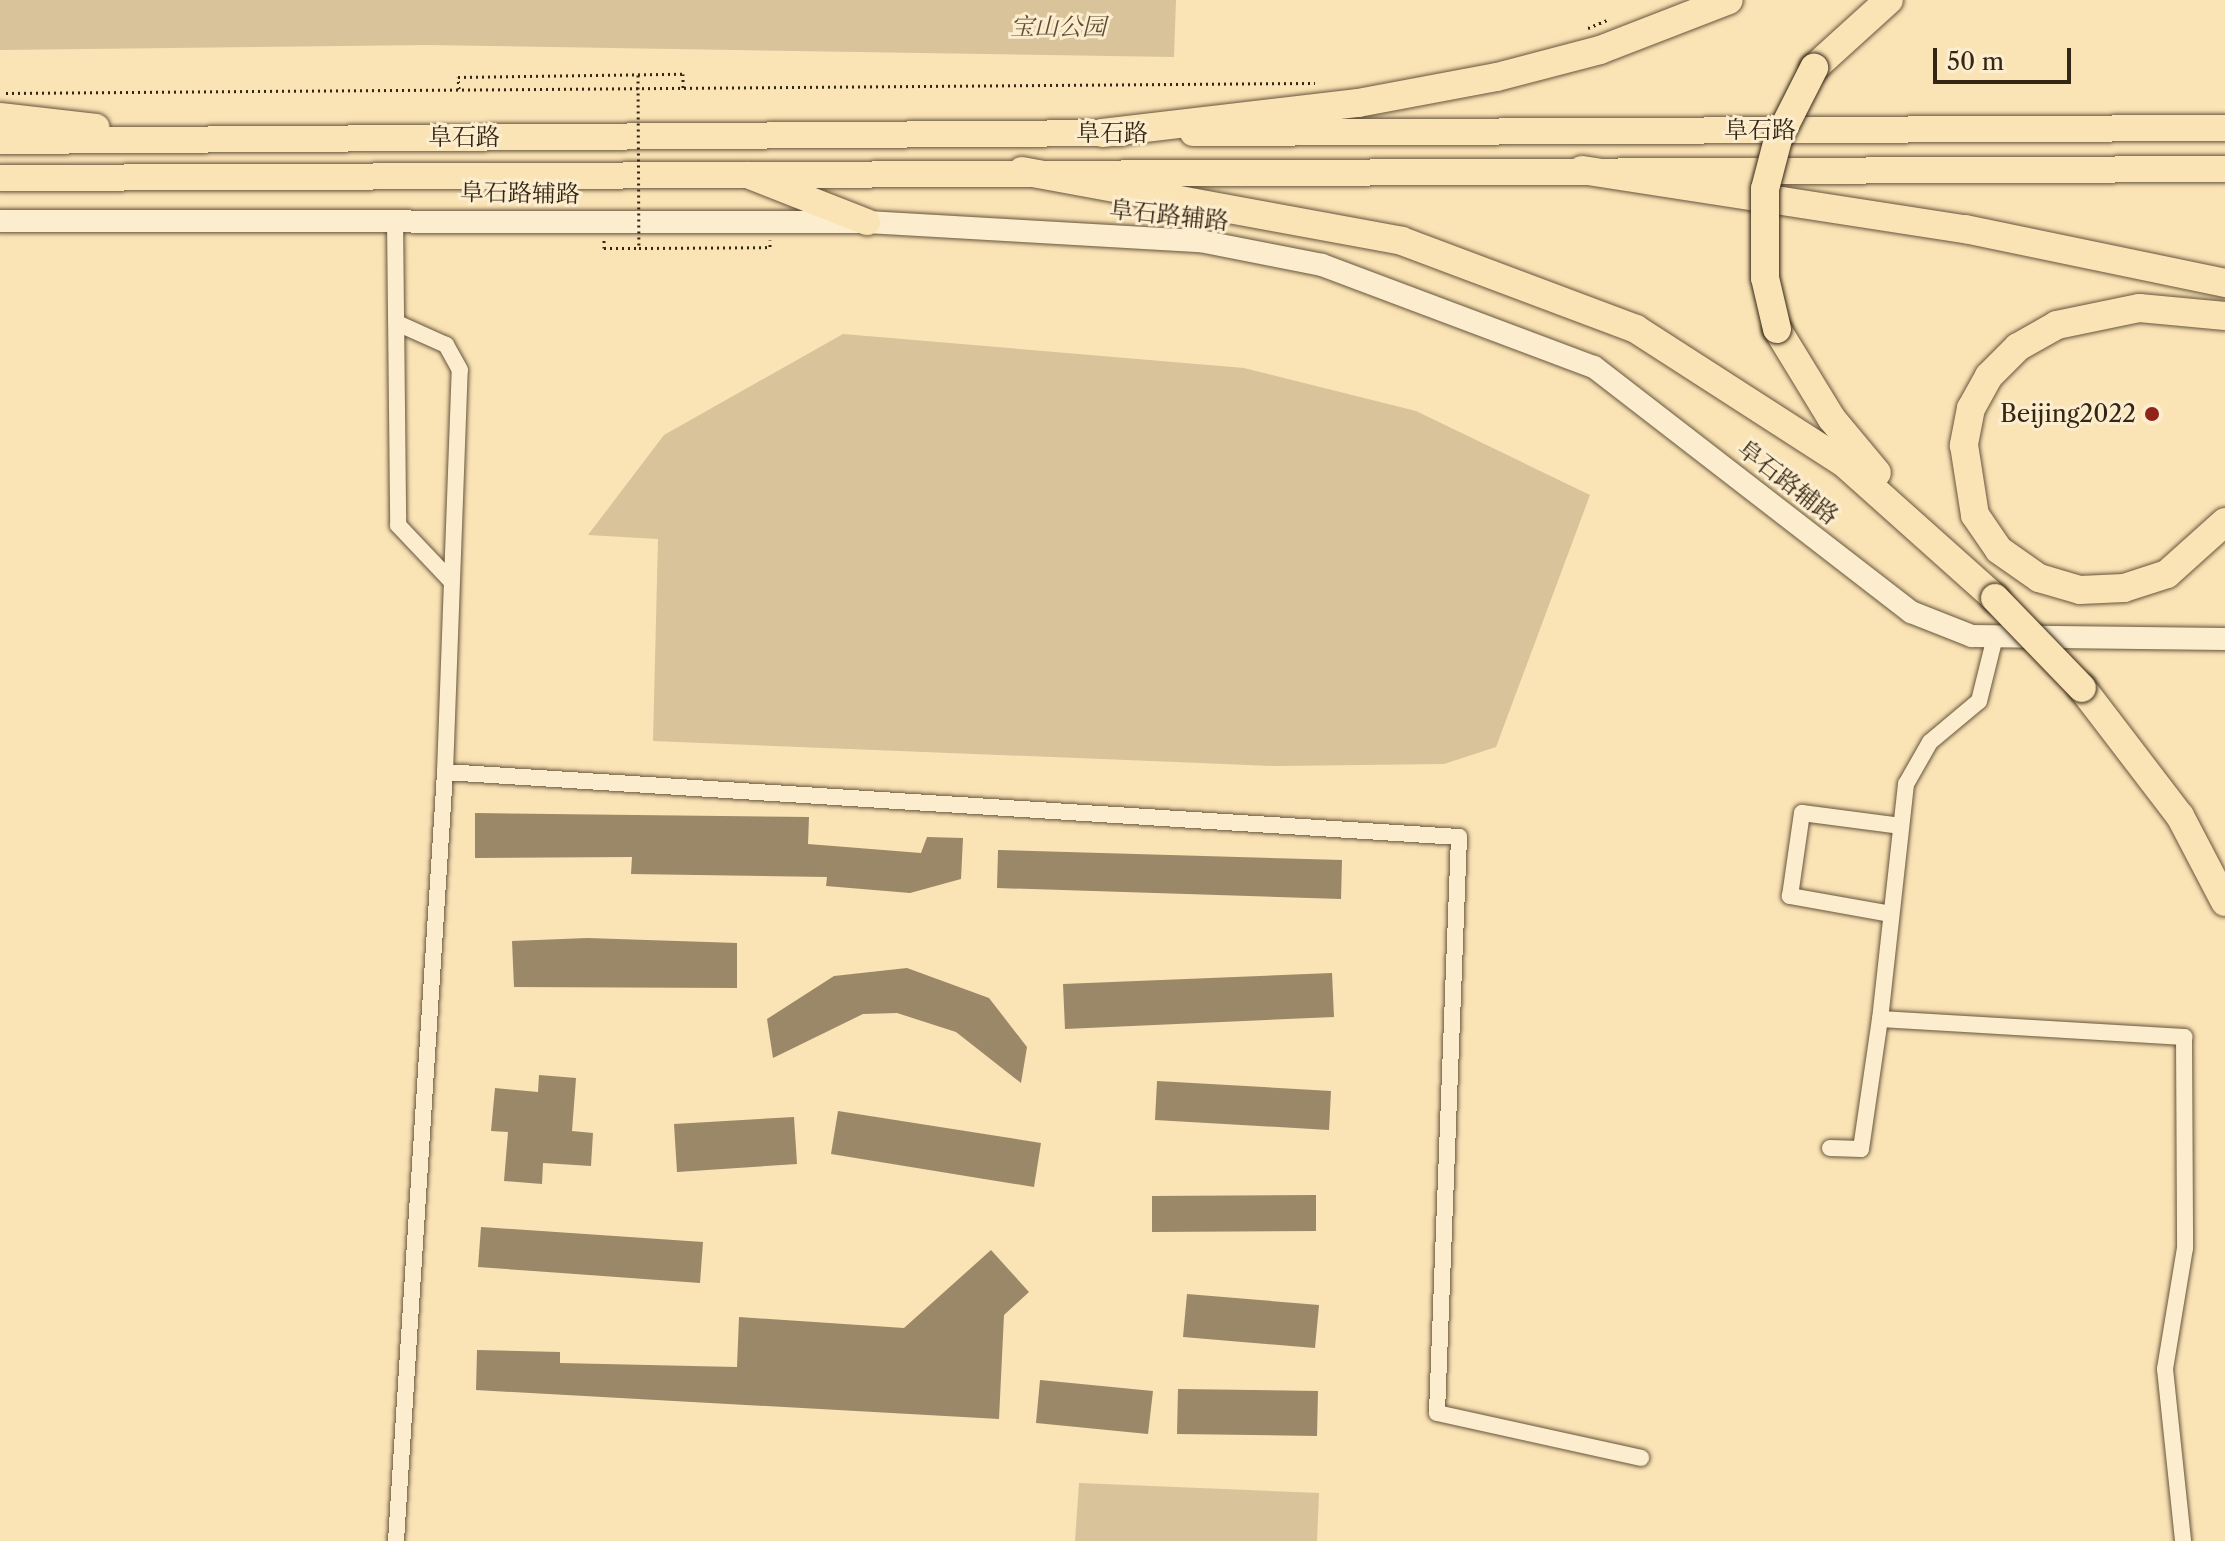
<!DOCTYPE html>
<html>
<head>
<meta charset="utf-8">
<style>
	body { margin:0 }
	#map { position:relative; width:2225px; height:1541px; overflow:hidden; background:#fae3b5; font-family:"Libre Caslon Text","Noto Serif SC",serif }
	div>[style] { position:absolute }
	.green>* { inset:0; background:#d8c39a }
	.building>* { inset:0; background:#9b8868 }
	.path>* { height:3px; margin-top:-1.5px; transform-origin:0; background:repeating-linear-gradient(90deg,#342614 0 2px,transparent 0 6px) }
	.roads { filter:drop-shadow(0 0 2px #66553c) drop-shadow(0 0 2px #66553c) }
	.minor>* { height:16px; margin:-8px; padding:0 8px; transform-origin:8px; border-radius:8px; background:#fcedcf }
	.secondary>* { height:22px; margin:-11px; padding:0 11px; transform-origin:11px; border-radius:11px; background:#fcedcf }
	.trunk>* { height:26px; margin:-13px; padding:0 13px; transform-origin:13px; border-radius:13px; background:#fae3b5 }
	.motorway>* { height:28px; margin:-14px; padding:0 14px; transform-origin:14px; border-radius:14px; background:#fae3b5 }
	.path-bridge>* { height:3px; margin-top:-1.5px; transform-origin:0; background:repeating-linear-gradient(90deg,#342614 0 2px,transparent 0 6px) }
	.bridges { filter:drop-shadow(0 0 2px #342614) drop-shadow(0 0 2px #342614) }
	.motorway-bridge>* { height:28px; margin:-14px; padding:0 14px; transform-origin:14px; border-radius:14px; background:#fae3b5 }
	.dots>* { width:22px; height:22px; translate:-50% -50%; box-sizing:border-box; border:4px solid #fcedcf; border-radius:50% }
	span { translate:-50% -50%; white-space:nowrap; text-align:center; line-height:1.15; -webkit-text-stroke:6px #fcedcf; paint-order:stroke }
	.park-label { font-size:24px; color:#5d4d36; font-style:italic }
	.street-label { font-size:24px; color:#342614 }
	.poi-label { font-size:24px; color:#342614 }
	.right { translate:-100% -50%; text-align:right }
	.scale { position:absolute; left:1933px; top:48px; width:138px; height:36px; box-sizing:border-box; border:4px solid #342614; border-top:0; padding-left:10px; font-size:24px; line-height:28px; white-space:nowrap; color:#342614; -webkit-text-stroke:6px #fcedcf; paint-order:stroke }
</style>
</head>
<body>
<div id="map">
	<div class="green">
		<div style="clip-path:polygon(0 0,1176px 0,1174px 57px,427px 45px,0 50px)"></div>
		<div style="clip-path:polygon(843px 334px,1244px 368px,1416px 411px,1590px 495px,1496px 747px,1444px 764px,1275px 766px,653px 741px,658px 539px,588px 535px,664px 435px)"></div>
		<div style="clip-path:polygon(1079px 1483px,1319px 1493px,1317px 1541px,1075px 1541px)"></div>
	</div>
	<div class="building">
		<div style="clip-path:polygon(475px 813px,809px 817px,808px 844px,921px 853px,927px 837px,963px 838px,961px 879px,910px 893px,826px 886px,827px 877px,631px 874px,632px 857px,475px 858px)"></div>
		<div style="clip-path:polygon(998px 850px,1342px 860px,1341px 899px,997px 888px)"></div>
		<div style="clip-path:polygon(587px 938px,737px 943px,737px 988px,514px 987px,512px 941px)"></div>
		<div style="clip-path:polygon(907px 968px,989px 998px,1027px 1047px,1021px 1083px,956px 1032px,897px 1013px,863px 1014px,773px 1058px,767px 1019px,834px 976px)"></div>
		<div style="clip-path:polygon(1332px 973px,1334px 1017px,1065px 1029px,1063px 984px)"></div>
		<div style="clip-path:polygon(539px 1075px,576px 1078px,572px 1131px,593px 1133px,591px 1166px,543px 1163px,542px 1184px,504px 1181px,508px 1132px,491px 1131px,495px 1088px,538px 1092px)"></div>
		<div style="clip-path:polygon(1157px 1081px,1331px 1091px,1329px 1130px,1155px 1120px)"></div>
		<div style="clip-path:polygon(838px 1111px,1041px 1143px,1034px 1187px,831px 1154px)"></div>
		<div style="clip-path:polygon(794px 1117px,797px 1164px,677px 1172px,674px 1124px)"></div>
		<div style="clip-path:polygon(1316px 1195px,1316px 1231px,1152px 1232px,1152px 1196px)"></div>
		<div style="clip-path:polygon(481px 1227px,703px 1242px,700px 1283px,478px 1267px)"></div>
		<div style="clip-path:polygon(991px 1250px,1029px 1292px,1004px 1315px,999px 1419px,476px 1390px,477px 1350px,560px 1352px,560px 1363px,737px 1367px,739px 1317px,904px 1328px)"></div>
		<div style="clip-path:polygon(1187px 1294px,1319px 1305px,1315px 1348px,1183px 1337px)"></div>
		<div style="clip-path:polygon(1040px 1380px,1153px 1391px,1148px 1434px,1036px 1423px)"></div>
		<div style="clip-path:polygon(1178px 1389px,1318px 1391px,1317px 1436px,1177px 1434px)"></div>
	</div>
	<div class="path">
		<div style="left:1588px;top:28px;width:21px;rotate:-23deg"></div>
		<div style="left:459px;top:89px;width:12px;rotate:-95deg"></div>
		<div style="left:458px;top:77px;width:225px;rotate:-0.8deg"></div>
		<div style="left:683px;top:74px;width:15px;rotate:90deg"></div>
		<div style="left:6px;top:93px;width:1309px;rotate:-0.44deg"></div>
		<div style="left:604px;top:240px;width:8px;rotate:90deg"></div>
		<div style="left:604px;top:248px;width:35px"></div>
		<div style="left:639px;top:248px;width:131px;rotate:-0.4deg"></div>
		<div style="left:770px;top:247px;width:7px;rotate:-90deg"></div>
	</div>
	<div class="roads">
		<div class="minor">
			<div style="left:395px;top:218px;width:307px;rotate:89.4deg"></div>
			<div style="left:398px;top:525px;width:74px;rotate:46.6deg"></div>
			<div style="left:1995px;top:637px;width:66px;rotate:104deg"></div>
			<div style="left:1979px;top:701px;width:64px;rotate:140.1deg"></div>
			<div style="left:1930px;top:742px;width:48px;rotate:119.7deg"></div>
			<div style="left:1906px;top:784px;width:236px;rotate:96.3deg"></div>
			<div style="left:1880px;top:1019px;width:305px;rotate:3.4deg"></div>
			<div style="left:2184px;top:1037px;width:211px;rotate:89.7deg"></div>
			<div style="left:2185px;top:1248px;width:123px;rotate:99.4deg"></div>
			<div style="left:2165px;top:1369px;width:173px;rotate:84deg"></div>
			<div style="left:445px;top:772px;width:1016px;rotate:3.67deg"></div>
			<div style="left:1459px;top:837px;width:576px;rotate:92.19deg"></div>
			<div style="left:1437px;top:1413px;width:209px;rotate:12.4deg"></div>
			<div style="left:1891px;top:914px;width:103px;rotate:-169.9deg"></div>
			<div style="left:1790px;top:896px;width:84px;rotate:-81.8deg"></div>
			<div style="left:1802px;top:813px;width:100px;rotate:7.5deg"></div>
			<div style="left:1830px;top:1148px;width:31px;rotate:2deg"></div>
			<div style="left:1861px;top:1149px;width:131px;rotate:-81.7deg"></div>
			<div style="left:396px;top:1541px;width:771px;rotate:-86.35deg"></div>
			<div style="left:445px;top:772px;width:402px;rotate:-87.9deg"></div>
			<div style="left:460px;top:370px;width:29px;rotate:-119deg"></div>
			<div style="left:446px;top:345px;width:54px;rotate:-155.8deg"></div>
		</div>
		<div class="secondary">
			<div style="left:0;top:221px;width:867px;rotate:0.07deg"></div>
			<div style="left:867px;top:222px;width:334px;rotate:3.3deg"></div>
			<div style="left:1200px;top:241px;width:124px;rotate:11.1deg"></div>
			<div style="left:1322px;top:265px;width:290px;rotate:20.6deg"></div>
			<div style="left:1594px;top:367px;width:401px;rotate:37.7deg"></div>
			<div style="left:1911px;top:612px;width:66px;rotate:21.5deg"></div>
			<div style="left:1972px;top:636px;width:253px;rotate:0.7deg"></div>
		</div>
		<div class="trunk">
			<div style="left:0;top:116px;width:97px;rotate:6.5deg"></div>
			<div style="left:1193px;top:133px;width:1032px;rotate:-0.28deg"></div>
			<div style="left:0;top:141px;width:1121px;rotate:-0.41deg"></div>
			<div style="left:747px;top:175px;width:129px;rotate:21.4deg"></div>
			<div style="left:0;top:178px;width:2225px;rotate:-0.23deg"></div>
		</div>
		<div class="motorway">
			<div style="left:1814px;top:68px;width:101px;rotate:-42.2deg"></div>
			<div style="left:1102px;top:133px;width:258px;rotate:-6.7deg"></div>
			<div style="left:1358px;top:103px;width:141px;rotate:-10.6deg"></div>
			<div style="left:1497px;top:77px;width:106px;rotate:-14.7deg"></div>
			<div style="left:1600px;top:50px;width:138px;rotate:-21.2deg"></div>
			<div style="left:1582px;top:170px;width:388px;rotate:8.8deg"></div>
			<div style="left:1965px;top:229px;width:266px;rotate:11.7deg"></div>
			<div style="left:1022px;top:171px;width:386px;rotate:10.4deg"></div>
			<div style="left:1402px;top:241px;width:250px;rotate:20.6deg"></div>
			<div style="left:1636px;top:329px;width:247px;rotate:32.8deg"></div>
			<div style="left:1844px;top:463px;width:203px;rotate:41.8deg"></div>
			<div style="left:2225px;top:316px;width:86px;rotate:-174.7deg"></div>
			<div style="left:2139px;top:308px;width:84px;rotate:168.3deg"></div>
			<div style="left:2057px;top:325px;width:45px;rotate:150.6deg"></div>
			<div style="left:2018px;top:347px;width:41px;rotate:135deg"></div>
			<div style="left:1989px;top:376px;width:37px;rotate:119deg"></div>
			<div style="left:1971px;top:408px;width:38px;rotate:101deg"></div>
			<div style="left:1964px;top:445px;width:71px;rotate:81.1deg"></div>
			<div style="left:1975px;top:515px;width:42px;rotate:55.6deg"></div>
			<div style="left:1999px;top:550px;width:49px;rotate:35deg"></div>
			<div style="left:2039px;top:578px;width:43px;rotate:16.3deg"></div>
			<div style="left:2080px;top:590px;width:44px;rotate:-2.6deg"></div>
			<div style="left:2124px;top:588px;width:45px;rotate:-18deg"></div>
			<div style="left:2167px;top:574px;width:78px;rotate:-41.9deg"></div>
			<div style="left:1777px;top:329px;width:105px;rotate:58.6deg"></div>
			<div style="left:1832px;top:419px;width:70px;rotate:50.2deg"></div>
			<div style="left:2082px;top:688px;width:161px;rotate:52.6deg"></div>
			<div style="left:2180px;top:816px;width:97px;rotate:62.4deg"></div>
		</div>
	</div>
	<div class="path-bridge">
		<div style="left:638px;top:75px;width:173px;rotate:89.7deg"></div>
	</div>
	<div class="bridges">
		<div class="motorway-bridge">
			<div style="left:1777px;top:329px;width:52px;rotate:-103.2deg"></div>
			<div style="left:1765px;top:278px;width:89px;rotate:-90deg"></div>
			<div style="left:1765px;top:189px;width:52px;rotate:-75.4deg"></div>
			<div style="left:1778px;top:139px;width:80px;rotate:-63.1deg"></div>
			<div style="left:1995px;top:598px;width:125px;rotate:46deg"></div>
		</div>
	</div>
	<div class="dots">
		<div style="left:2152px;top:414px;background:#8f2418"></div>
	</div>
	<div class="park-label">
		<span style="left:1058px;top:27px">宝山公园</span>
	</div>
	<div class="street-label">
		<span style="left:1760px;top:130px">阜石路</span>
		<span style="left:1112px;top:133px">阜石路</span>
		<span style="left:464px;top:137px">阜石路</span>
		<span style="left:520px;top:193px;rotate:1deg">阜石路辅路</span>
		<span style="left:1169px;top:215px;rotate:6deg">阜石路辅路</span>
		<span style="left:1788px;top:482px;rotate:38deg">阜石路辅路</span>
	</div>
	<div class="poi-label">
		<span class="right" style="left:2136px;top:414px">Beijing2022</span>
	</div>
	<div class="scale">50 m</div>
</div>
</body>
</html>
